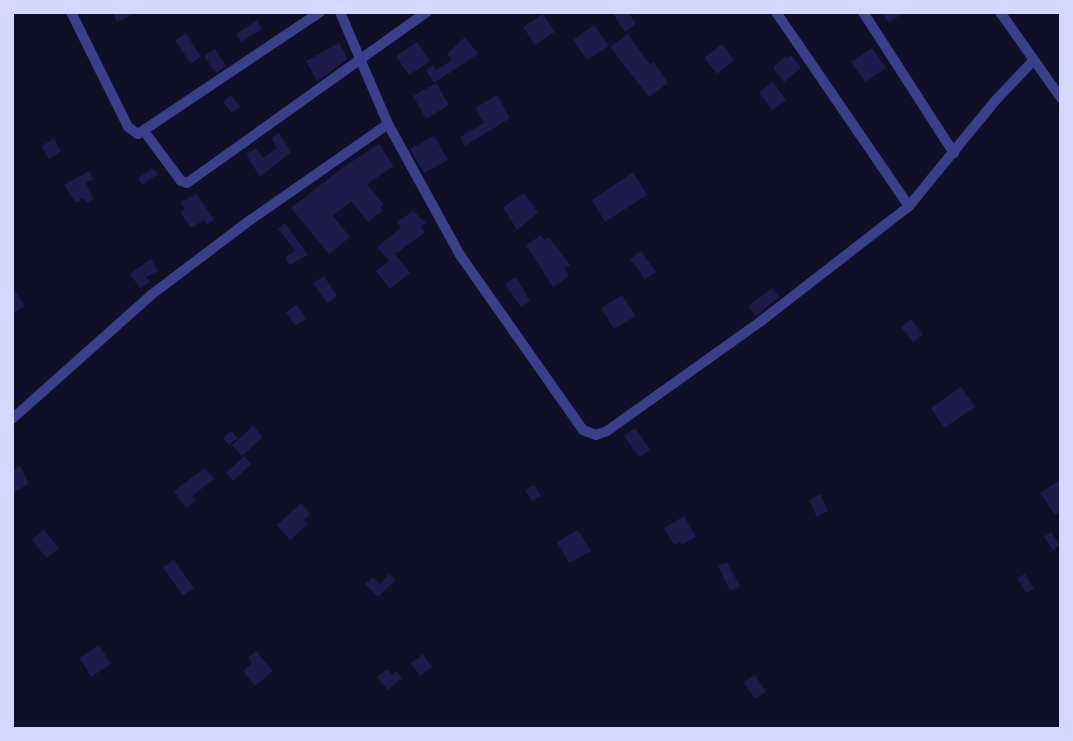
<!DOCTYPE html>
<html>
<head>
<meta charset="utf-8">
<style>
	body { margin:0 }
	#map { position:relative; width:1073px; height:741px; overflow:hidden; background:#100f28; font-family:"Fira Sans Condensed",sans-serif }
	div>[style] { position:absolute }
	.building>* { inset:0; background:#1e1a4a }
	.street>* { height:10px; margin:-5px; padding:0 5px; transform-origin:5px; border-radius:5px; background:#393f89 }
	span { translate:-50% -50%; white-space:nowrap; text-align:center; line-height:1.15; -webkit-text-stroke:5px #100f28; paint-order:stroke }
	.frame { position:absolute; inset:0; border:14px solid #d6d7ff; pointer-events:none }
</style>
</head>
<body>
<div id="map">
	<div class="building">
		<div style="clip-path:polygon(112px 12px,137px 12px,117px 22px)"></div>
		<div style="clip-path:polygon(612px 12px,628px 12px,636px 24px,625px 32px)"></div>
		<div style="clip-path:polygon(881px 12px,904px 12px,889px 23px)"></div>
		<div style="clip-path:polygon(543px 14px,555px 32px,535px 45px,523px 27px)"></div>
		<div style="clip-path:polygon(257px 20px,262px 29px,241px 42px,236px 34px)"></div>
		<div style="clip-path:polygon(594px 25px,609px 46px,587px 60px,573px 40px)"></div>
		<div style="clip-path:polygon(186px 33px,201px 57px,191px 64px,175px 40px)"></div>
		<div style="clip-path:polygon(628px 34px,650px 65px,654px 62px,668px 83px,649px 97px,610px 47px)"></div>
		<div style="clip-path:polygon(465px 37px,478px 54px,434px 83px,426px 70px,433px 65px,436px 70px,452px 60px,447px 54px)"></div>
		<div style="clip-path:polygon(417px 42px,430px 61px,409px 75px,396px 56px)"></div>
		<div style="clip-path:polygon(339px 43px,348px 59px,317px 81px,306px 61px)"></div>
		<div style="clip-path:polygon(722px 44px,734px 60px,717px 74px,704px 58px)"></div>
		<div style="clip-path:polygon(872px 48px,886px 68px,865px 82px,851px 62px)"></div>
		<div style="clip-path:polygon(215px 49px,226px 66px,216px 73px,204px 56px)"></div>
		<div style="clip-path:polygon(791px 55px,801px 68px,784px 82px,773px 68px,785px 56px,787px 58px)"></div>
		<div style="clip-path:polygon(773px 82px,786px 100px,772px 110px,759px 92px)"></div>
		<div style="clip-path:polygon(436px 83px,449px 105px,426px 119px,413px 96px)"></div>
		<div style="clip-path:polygon(231px 95px,240px 107px,232px 113px,223px 102px)"></div>
		<div style="clip-path:polygon(497px 95px,510px 118px,465px 146px,460px 137px,484px 123px,475px 108px)"></div>
		<div style="clip-path:polygon(279px 133px,291px 152px,260px 177px,246px 154px,256px 148px,263px 158px,277px 148px,271px 138px)"></div>
		<div style="clip-path:polygon(434px 136px,448px 160px,424px 173px,410px 149px)"></div>
		<div style="clip-path:polygon(54px 139px,61px 151px,49px 159px,41px 146px)"></div>
		<div style="clip-path:polygon(379px 144px,394px 166px,367px 184px,384px 205px,380px 207px,383px 210px,368px 222px,351px 201px,333px 216px,350px 237px,329px 254px,291px 208px,345px 166px)"></div>
		<div style="clip-path:polygon(153px 168px,158px 174px,142px 185px,138px 178px)"></div>
		<div style="clip-path:polygon(89px 171px,93px 179px,86px 183px,94px 199px,87px 203px,83px 198px,76px 203px,64px 185px)"></div>
		<div style="clip-path:polygon(633px 172px,647px 195px,605px 222px,592px 200px)"></div>
		<div style="clip-path:polygon(524px 193px,538px 213px,517px 230px,503px 207px)"></div>
		<div style="clip-path:polygon(197px 194px,214px 220px,207px 224px,204px 220px,191px 228px,180px 212px,185px 209px,180px 202px)"></div>
		<div style="clip-path:polygon(413px 211px,426px 223px,421px 226px,425px 232px,395px 254px,410px 273px,390px 289px,376px 271px,389px 261px,377px 247px,401px 228px,397px 222px)"></div>
		<div style="clip-path:polygon(285px 223px,308px 255px,290px 265px,285px 258px,295px 250px,278px 229px)"></div>
		<div style="clip-path:polygon(541px 235px,545px 240px,549px 237px,570px 265px,564px 268px,569px 276px,553px 287px,526px 245px)"></div>
		<div style="clip-path:polygon(641px 251px,656px 272px,645px 279px,630px 259px)"></div>
		<div style="clip-path:polygon(151px 259px,158px 271px,146px 277px,150px 282px,140px 288px,130px 274px)"></div>
		<div style="clip-path:polygon(324px 276px,337px 296px,327px 303px,313px 283px)"></div>
		<div style="clip-path:polygon(516px 277px,530px 301px,521px 307px,505px 284px)"></div>
		<div style="clip-path:polygon(12px 287px,25px 306px,12px 314px)"></div>
		<div style="clip-path:polygon(772px 288px,779px 297px,756px 316px,748px 306px)"></div>
		<div style="clip-path:polygon(622px 295px,636px 316px,614px 329px,601px 308px)"></div>
		<div style="clip-path:polygon(297px 305px,306px 319px,295px 326px,286px 312px)"></div>
		<div style="clip-path:polygon(911px 319px,923px 334px,913px 342px,901px 327px)"></div>
		<div style="clip-path:polygon(961px 387px,975px 407px,944px 428px,931px 408px)"></div>
		<div style="clip-path:polygon(253px 426px,263px 437px,242px 456px,232px 445px)"></div>
		<div style="clip-path:polygon(635px 428px,650px 450px,639px 457px,624px 436px)"></div>
		<div style="clip-path:polygon(231px 431px,238px 438px,229px 445px,223px 438px)"></div>
		<div style="clip-path:polygon(244px 456px,251px 464px,233px 481px,226px 473px)"></div>
		<div style="clip-path:polygon(20px 466px,29px 484px,12px 493px,12px 471px)"></div>
		<div style="clip-path:polygon(205px 468px,214px 479px,192px 496px,196px 500px,186px 508px,174px 491px)"></div>
		<div style="clip-path:polygon(1061px 479px,1061px 511px,1055px 515px,1040px 493px)"></div>
		<div style="clip-path:polygon(534px 485px,541px 496px,532px 501px,525px 490px)"></div>
		<div style="clip-path:polygon(820px 494px,828px 511px,817px 517px,809px 500px)"></div>
		<div style="clip-path:polygon(301px 503px,310px 514px,304px 520px,308px 524px,290px 540px,277px 525px)"></div>
		<div style="clip-path:polygon(684px 516px,696px 537px,682px 545px,680px 542px,674px 545px,664px 528px)"></div>
		<div style="clip-path:polygon(44px 530px,59px 549px,46px 558px,32px 539px)"></div>
		<div style="clip-path:polygon(578px 530px,591px 551px,569px 563px,557px 542px)"></div>
		<div style="clip-path:polygon(1051px 532px,1060px 545px,1053px 550px,1044px 537px)"></div>
		<div style="clip-path:polygon(174px 560px,194px 588px,183px 596px,163px 567px)"></div>
		<div style="clip-path:polygon(727px 562px,740px 586px,730px 591px,718px 566px)"></div>
		<div style="clip-path:polygon(389px 574px,396px 580px,378px 597px,365px 584px,373px 577px,380px 584px)"></div>
		<div style="clip-path:polygon(1025px 574px,1034px 589px,1026px 593px,1017px 578px)"></div>
		<div style="clip-path:polygon(99px 645px,111px 664px,91px 677px,80px 658px)"></div>
		<div style="clip-path:polygon(256px 651px,273px 671px,255px 686px,243px 671px,252px 663px,248px 658px)"></div>
		<div style="clip-path:polygon(423px 654px,432px 667px,420px 676px,411px 663px)"></div>
		<div style="clip-path:polygon(387px 669px,392px 675px,396px 671px,402px 678px,388px 690px,377px 677px)"></div>
		<div style="clip-path:polygon(755px 675px,766px 692px,755px 699px,744px 682px)"></div>
	</div>
	<div class="street">
		<div style="left:71px;top:12px;width:128px;rotate:63.6deg"></div>
		<div style="left:128px;top:127px;width:12px;rotate:35deg"></div>
		<div style="left:138px;top:134px;width:219px;rotate:-33.8deg"></div>
		<div style="left:340px;top:12px;width:122px;rotate:66.8deg"></div>
		<div style="left:388px;top:124px;width:149px;rotate:61.2deg"></div>
		<div style="left:460px;top:255px;width:214px;rotate:54.9deg"></div>
		<div style="left:583px;top:430px;width:14px;rotate:21deg"></div>
		<div style="left:596px;top:435px;width:12px;rotate:-20deg"></div>
		<div style="left:607px;top:431px;width:189px;rotate:-35.5deg"></div>
		<div style="left:761px;top:321px;width:187px;rotate:-37.8deg"></div>
		<div style="left:909px;top:206px;width:136px;rotate:-50.7deg"></div>
		<div style="left:995px;top:101px;width:55px;rotate:-46.5deg"></div>
		<div style="left:776px;top:12px;width:235px;rotate:55.6deg"></div>
		<div style="left:863px;top:12px;width:168px;rotate:57.2deg"></div>
		<div style="left:1000px;top:12px;width:105px;rotate:54.7deg"></div>
		<div style="left:144px;top:131px;width:62px;rotate:53.5deg"></div>
		<div style="left:181px;top:181px;width:6px;rotate:18deg"></div>
		<div style="left:187px;top:183px;width:295px;rotate:-35.5deg"></div>
		<div style="left:12px;top:419px;width:186px;rotate:-41.7deg"></div>
		<div style="left:151px;top:295px;width:123px;rotate:-37.1deg"></div>
		<div style="left:249px;top:221px;width:169px;rotate:-34.9deg"></div>
	</div>
	<div class="frame"></div>
</div>
</body>
</html>
